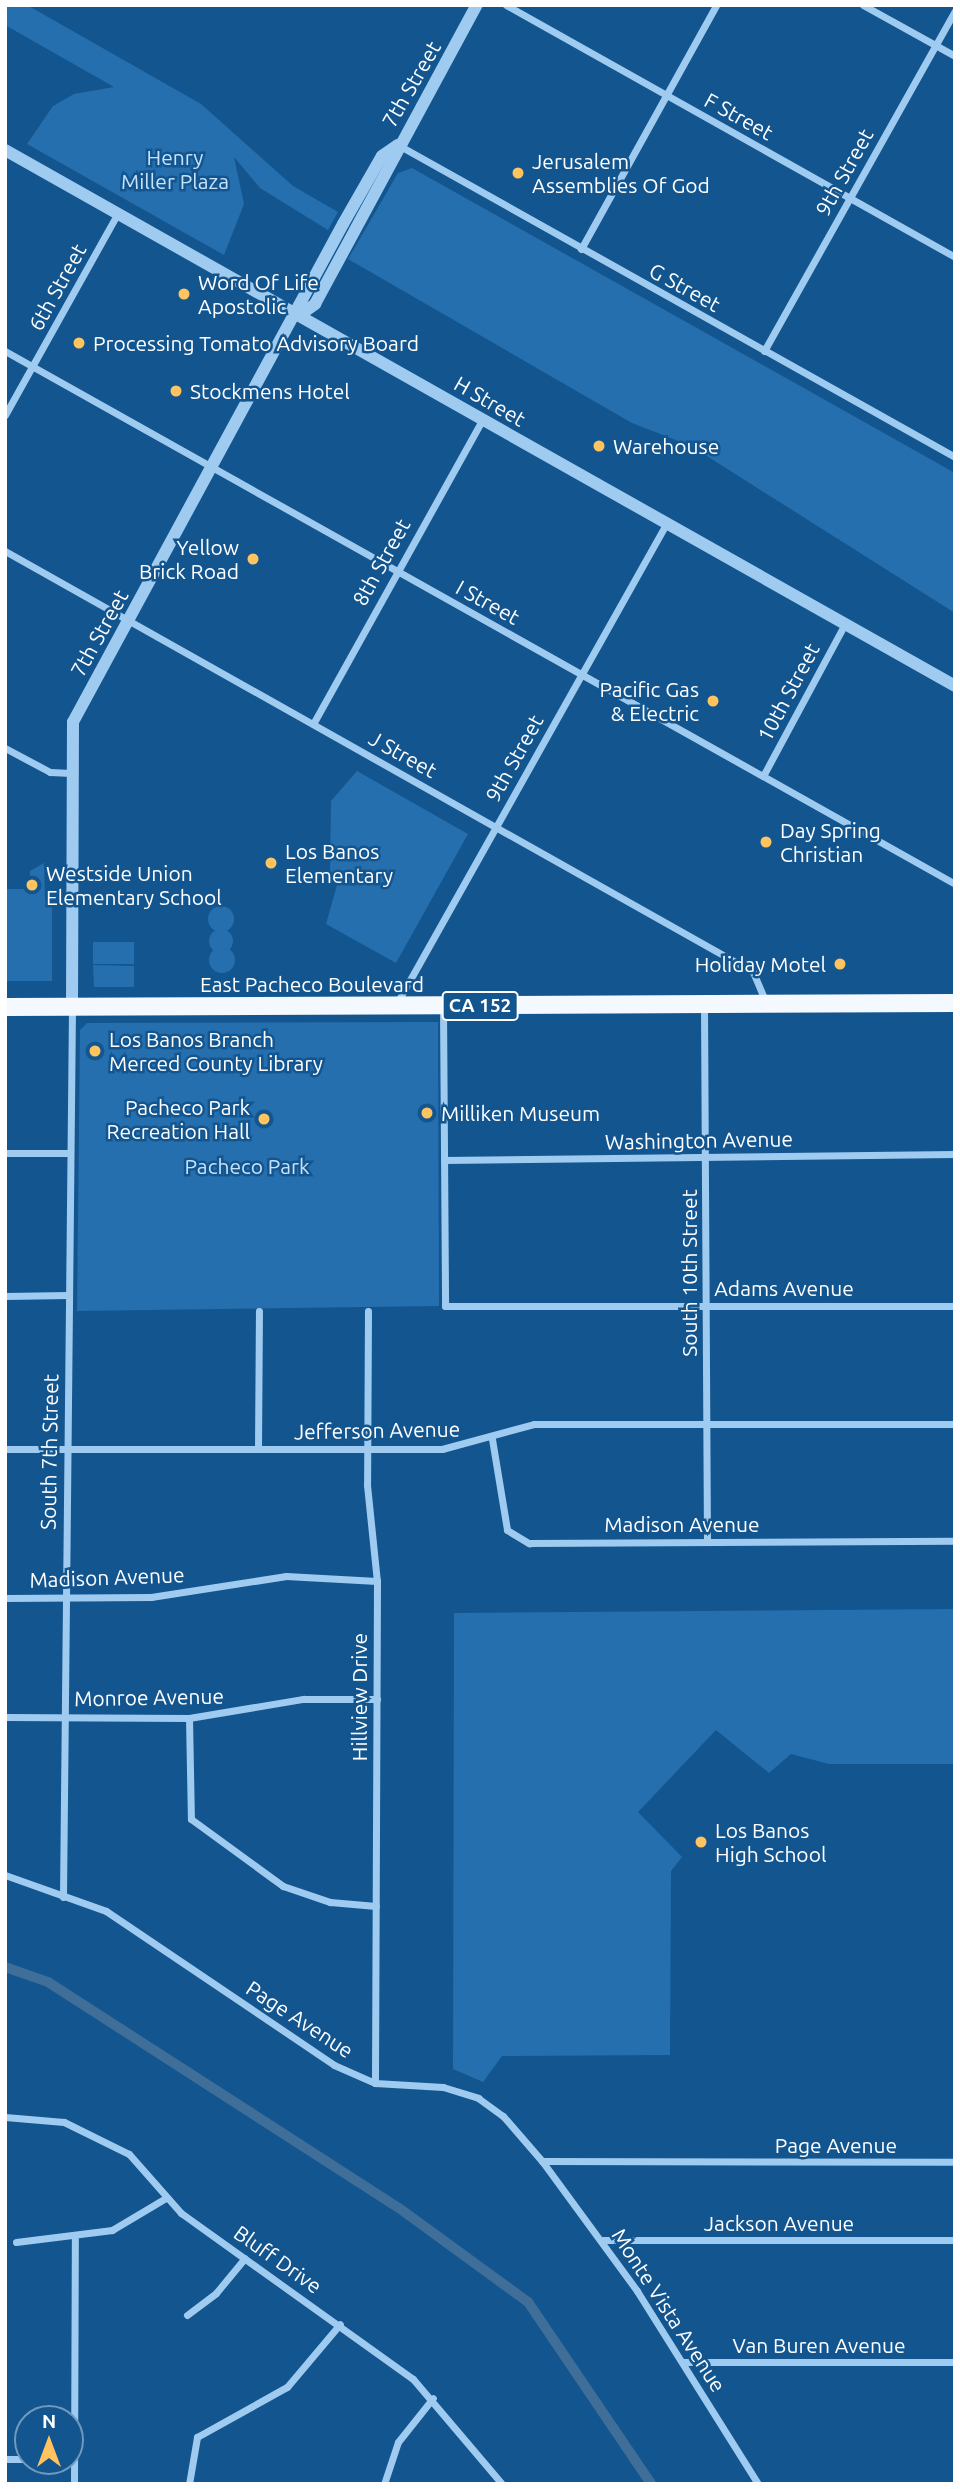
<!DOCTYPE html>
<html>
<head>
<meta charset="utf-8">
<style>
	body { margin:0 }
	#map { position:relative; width:960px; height:2489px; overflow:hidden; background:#13558f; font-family:Ubuntu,sans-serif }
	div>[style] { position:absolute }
	.green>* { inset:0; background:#256fae }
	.round { border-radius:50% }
	.stream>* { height:2.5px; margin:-1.25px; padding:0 1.25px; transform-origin:1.25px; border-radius:1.25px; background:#3f6e99 }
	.canal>* { height:10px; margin:-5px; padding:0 5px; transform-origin:5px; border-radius:5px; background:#3f6e99 }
	.minor>* { height:7px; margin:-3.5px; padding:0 3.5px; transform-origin:3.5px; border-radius:3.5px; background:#9fcbf1 }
	.tertiary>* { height:12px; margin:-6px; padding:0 6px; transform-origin:6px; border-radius:6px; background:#9fcbf1 }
	.trunk>* { height:18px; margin:-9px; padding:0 9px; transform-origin:9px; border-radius:9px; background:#f4f9ff }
	.dots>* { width:19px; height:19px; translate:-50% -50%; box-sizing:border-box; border:4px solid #13558f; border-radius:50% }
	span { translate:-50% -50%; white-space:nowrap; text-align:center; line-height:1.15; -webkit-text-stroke:5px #13558f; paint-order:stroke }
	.shield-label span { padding:2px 5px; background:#13558f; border:2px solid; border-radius:5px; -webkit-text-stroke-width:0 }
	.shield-label { font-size:19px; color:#fff; font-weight:700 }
	.street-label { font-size:21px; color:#fff }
	.park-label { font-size:21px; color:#c6e3fc }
	.poi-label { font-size:21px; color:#fff }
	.left { translate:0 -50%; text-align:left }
	.right { translate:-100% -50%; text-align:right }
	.frame { position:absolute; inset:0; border:7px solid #fff; pointer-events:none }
	.north { position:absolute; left:14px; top:2405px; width:70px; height:70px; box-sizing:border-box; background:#13558f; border:2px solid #7199bc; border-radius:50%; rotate:0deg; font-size:19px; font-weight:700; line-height:28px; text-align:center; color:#fff }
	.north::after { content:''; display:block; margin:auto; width:24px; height:32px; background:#ffc35f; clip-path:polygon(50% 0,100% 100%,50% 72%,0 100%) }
</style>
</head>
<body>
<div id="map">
	<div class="green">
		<div style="clip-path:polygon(5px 5px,27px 5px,201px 104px,293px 186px,338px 212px,328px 230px,260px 188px,234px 157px,244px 204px,224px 255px,27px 144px,53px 106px,74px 94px,114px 87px,5px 25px)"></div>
		<div style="clip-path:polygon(412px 168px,955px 473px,955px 613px,691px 446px,632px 423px,348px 259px,398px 173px)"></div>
		<div style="clip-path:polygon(357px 771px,468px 834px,396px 963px,326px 924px,337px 885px,330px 870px,331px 801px)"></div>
		<div style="clip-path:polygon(44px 863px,45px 899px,52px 899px,52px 981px,5px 981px,5px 889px,29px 889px,30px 871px)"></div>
		<div class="round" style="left:208px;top:906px;width:26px;height:26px"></div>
		<div class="round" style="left:209px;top:929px;width:24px;height:24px"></div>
		<div style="clip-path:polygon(93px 942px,134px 942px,134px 964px,93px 964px)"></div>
		<div class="round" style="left:209px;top:947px;width:26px;height:26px"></div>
		<div style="clip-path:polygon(93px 965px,134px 966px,134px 987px,94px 987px)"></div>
		<div style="clip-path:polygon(438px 1022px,439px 1306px,77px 1311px,80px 1030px,87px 1023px)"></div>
		<div style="clip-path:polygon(955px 1609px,955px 1764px,829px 1764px,791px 1754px,769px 1773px,716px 1730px,638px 1812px,682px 1857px,671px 1871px,670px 2055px,502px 2056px,483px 2082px,453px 2069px,454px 1613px)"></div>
	</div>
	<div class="stream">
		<div style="left:438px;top:2235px;width:7px;rotate:34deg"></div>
	</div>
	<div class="canal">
		<div style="left:5px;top:1967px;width:46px;rotate:19.2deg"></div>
		<div style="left:48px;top:1982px;width:417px;rotate:32.8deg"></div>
		<div style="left:399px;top:2208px;width:160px;rotate:36.1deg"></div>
		<div style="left:528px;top:2302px;width:220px;rotate:55.9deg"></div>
	</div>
	<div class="minor">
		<div style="left:506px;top:5px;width:515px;rotate:29.3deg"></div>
		<div style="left:863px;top:5px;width:105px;rotate:29deg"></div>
		<div style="left:400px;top:146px;width:636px;rotate:29.26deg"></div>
		<div style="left:581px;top:249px;width:279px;rotate:-61deg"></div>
		<div style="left:5px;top:351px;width:1089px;rotate:29.29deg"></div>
		<div style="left:764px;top:351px;width:390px;rotate:-60.7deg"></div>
		<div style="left:5px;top:415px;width:231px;rotate:-60.8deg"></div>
		<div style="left:5px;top:551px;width:858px;rotate:29.37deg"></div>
		<div style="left:753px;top:972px;width:34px;rotate:67deg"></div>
		<div style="left:313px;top:724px;width:349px;rotate:-60.9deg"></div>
		<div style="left:5px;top:748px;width:51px;rotate:28.1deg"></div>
		<div style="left:50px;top:772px;width:21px;rotate:3deg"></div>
		<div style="left:763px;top:776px;width:173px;rotate:-61.7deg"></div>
		<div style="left:397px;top:1003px;width:547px;rotate:-60.67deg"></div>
		<div style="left:704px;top:1006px;width:535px;rotate:89.68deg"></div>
		<div style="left:443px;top:1007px;width:299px;rotate:89.6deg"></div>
		<div style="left:445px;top:1306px;width:510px"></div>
		<div style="left:5px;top:1153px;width:65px"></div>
		<div style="left:444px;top:1160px;width:511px;rotate:-0.67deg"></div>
		<div style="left:5px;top:1296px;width:64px;rotate:-0.9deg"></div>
		<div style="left:368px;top:1311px;width:174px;rotate:90.3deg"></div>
		<div style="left:367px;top:1485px;width:97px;rotate:84.1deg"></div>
		<div style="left:377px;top:1581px;width:502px;rotate:90.23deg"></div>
		<div style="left:492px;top:1439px;width:92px;rotate:80.6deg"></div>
		<div style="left:507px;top:1530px;width:26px;rotate:31deg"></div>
		<div style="left:529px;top:1543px;width:426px;rotate:-0.3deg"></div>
		<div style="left:5px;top:1449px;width:437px"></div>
		<div style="left:442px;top:1449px;width:95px;rotate:-15.2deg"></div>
		<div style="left:534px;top:1424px;width:421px"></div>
		<div style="left:258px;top:1449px;width:138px;rotate:-89.6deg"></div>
		<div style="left:5px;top:1598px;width:146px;rotate:-0.4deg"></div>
		<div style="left:151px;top:1597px;width:137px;rotate:-8.8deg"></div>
		<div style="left:286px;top:1576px;width:91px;rotate:3.1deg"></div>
		<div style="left:5px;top:1717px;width:184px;rotate:0.3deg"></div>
		<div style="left:189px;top:1718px;width:116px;rotate:-9.5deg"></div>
		<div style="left:303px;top:1699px;width:74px"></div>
		<div style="left:189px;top:1718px;width:101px;rotate:88.9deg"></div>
		<div style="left:191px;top:1819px;width:114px;rotate:36.1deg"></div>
		<div style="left:283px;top:1886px;width:50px;rotate:18.8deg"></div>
		<div style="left:330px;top:1902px;width:46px;rotate:5deg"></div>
		<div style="left:5px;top:1875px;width:107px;rotate:19.6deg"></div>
		<div style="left:106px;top:1911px;width:275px;rotate:34deg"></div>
		<div style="left:334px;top:2065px;width:45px;rotate:23.7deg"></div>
		<div style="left:375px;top:2083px;width:68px;rotate:3.4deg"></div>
		<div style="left:443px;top:2087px;width:37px;rotate:17deg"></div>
		<div style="left:478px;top:2098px;width:31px;rotate:36deg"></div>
		<div style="left:503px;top:2116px;width:60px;rotate:49.1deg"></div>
		<div style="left:542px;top:2161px;width:413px;rotate:0.1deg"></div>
		<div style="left:63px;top:1897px;width:888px;rotate:-89.42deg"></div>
		<div style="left:5px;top:2117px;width:59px;rotate:4.8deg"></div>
		<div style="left:64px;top:2122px;width:72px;rotate:26.2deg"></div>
		<div style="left:129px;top:2154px;width:79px;rotate:48.6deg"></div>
		<div style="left:181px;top:2213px;width:285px;rotate:35.6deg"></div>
		<div style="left:413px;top:2379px;width:138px;rotate:49.7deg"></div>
		<div style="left:542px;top:2161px;width:161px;rotate:53.8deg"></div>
		<div style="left:637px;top:2291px;width:228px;rotate:57.9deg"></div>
		<div style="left:603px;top:2240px;width:352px"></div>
		<div style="left:16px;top:2242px;width:97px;rotate:-7.1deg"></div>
		<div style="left:112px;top:2230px;width:63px;rotate:-30.7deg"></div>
		<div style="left:187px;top:2315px;width:36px;rotate:-37deg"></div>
		<div style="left:216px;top:2293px;width:45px;rotate:-50.4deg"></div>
		<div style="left:683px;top:2362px;width:272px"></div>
		<div style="left:5px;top:2459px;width:23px"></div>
		<div style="left:74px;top:2484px;width:245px;rotate:-89.8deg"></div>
		<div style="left:189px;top:2484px;width:48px;rotate:-80.3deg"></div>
		<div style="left:197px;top:2437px;width:103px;rotate:-29.1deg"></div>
		<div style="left:287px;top:2387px;width:82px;rotate:-49.9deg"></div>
		<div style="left:384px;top:2484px;width:44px;rotate:-71.6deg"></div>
		<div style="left:398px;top:2442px;width:56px;rotate:-51.5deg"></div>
	</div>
	<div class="tertiary">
		<div style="left:5px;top:150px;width:1091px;rotate:29.43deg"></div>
		<div style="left:300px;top:315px;width:19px;rotate:-36deg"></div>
		<div style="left:315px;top:304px;width:340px;rotate:-61.6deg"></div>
		<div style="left:72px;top:1007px;width:285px;rotate:-89.8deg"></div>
		<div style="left:73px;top:722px;width:566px;rotate:-61.53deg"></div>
		<div style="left:343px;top:224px;width:78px;rotate:-60.2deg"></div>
		<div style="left:382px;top:156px;width:19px;rotate:-35deg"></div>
	</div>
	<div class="trunk">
		<div style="left:5px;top:1007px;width:950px;rotate:-0.24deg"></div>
	</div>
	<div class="dots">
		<div style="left:518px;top:173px;background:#ffc35f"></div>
		<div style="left:184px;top:294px;background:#ffc35f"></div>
		<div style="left:79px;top:343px;background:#ffc35f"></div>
		<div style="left:176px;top:391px;background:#ffc35f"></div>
		<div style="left:599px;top:446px;background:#ffc35f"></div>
		<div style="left:253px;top:559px;background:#ffc35f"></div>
		<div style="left:713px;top:701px;background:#ffc35f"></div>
		<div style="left:766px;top:842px;background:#ffc35f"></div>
		<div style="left:271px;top:863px;background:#ffc35f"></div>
		<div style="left:32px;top:885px;background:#ffc35f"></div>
		<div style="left:840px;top:964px;background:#ffc35f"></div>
		<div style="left:95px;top:1051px;background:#ffc35f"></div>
		<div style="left:427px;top:1113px;background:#ffc35f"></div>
		<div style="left:264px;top:1119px;background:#ffc35f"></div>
		<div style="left:701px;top:1842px;background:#ffc35f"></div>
	</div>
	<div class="shield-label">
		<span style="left:480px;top:1006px">CA 152</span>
	</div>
	<div class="street-label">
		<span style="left:411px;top:84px;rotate:-60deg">7th Street</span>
		<span style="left:739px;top:116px;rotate:29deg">F Street</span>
		<span style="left:844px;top:172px;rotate:-61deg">9th Street</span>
		<span style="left:57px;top:287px;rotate:-61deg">6th Street</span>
		<span style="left:685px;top:287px;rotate:29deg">G Street</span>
		<span style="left:490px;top:401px;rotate:30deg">H Street</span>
		<span style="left:381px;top:562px;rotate:-61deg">8th Street</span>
		<span style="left:488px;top:602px;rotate:29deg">I Street</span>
		<span style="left:99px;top:633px;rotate:-61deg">7th Street</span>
		<span style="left:788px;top:692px;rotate:-62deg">10th Street</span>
		<span style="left:403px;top:754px;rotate:29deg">J Street</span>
		<span style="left:514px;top:758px;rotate:-61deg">9th Street</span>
		<span style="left:312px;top:984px">East Pacheco Boulevard</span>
		<span style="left:699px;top:1140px;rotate:-1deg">Washington Avenue</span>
		<span style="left:689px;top:1273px;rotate:-90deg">South 10th Street</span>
		<span style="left:784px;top:1288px">Adams Avenue</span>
		<span style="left:377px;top:1430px;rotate:-1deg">Jefferson Avenue</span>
		<span style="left:49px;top:1452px;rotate:-89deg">South 7th Street</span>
		<span style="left:682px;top:1524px">Madison Avenue</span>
		<span style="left:107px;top:1577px;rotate:-2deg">Madison Avenue</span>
		<span style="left:149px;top:1697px;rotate:-1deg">Monroe Avenue</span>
		<span style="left:359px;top:1697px;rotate:-90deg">Hillview Drive</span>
		<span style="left:300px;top:2019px;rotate:33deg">Page Avenue</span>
		<span style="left:836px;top:2145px">Page Avenue</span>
		<span style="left:779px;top:2223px">Jackson Avenue</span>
		<span style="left:278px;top:2259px;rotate:35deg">Bluff Drive</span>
		<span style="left:669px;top:2310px;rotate:57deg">Monte Vista Avenue</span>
		<span style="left:819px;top:2345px">Van Buren Avenue</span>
	</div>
	<div class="park-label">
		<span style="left:175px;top:169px">Henry<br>Miller Plaza</span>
		<span style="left:247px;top:1166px">Pacheco Park</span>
	</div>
	<div class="poi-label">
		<span class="left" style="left:532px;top:173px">Jerusalem<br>Assemblies Of God</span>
		<span class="left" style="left:198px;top:294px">Word Of Life<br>Apostolic</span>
		<span class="left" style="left:93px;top:343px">Processing Tomato Advisory Board</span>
		<span class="left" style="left:190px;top:391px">Stockmens Hotel</span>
		<span class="left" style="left:613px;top:446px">Warehouse</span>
		<span class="right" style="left:239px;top:559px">Yellow<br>Brick Road</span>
		<span class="right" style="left:699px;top:701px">Pacific Gas<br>&amp; Electric</span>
		<span class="left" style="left:780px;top:842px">Day Spring<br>Christian</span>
		<span class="left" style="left:285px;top:863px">Los Banos<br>Elementary</span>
		<span class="left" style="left:46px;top:885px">Westside Union<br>Elementary School</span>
		<span class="right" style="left:826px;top:964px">Holiday Motel</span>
		<span class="left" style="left:109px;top:1051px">Los Banos Branch<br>Merced County Library</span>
		<span class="right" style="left:250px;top:1119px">Pacheco Park<br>Recreation Hall</span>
		<span class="left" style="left:441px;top:1113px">Milliken Museum</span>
		<span class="left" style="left:715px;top:1842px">Los Banos<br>High School</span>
	</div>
	<div class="frame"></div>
	<div class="north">N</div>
</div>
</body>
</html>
